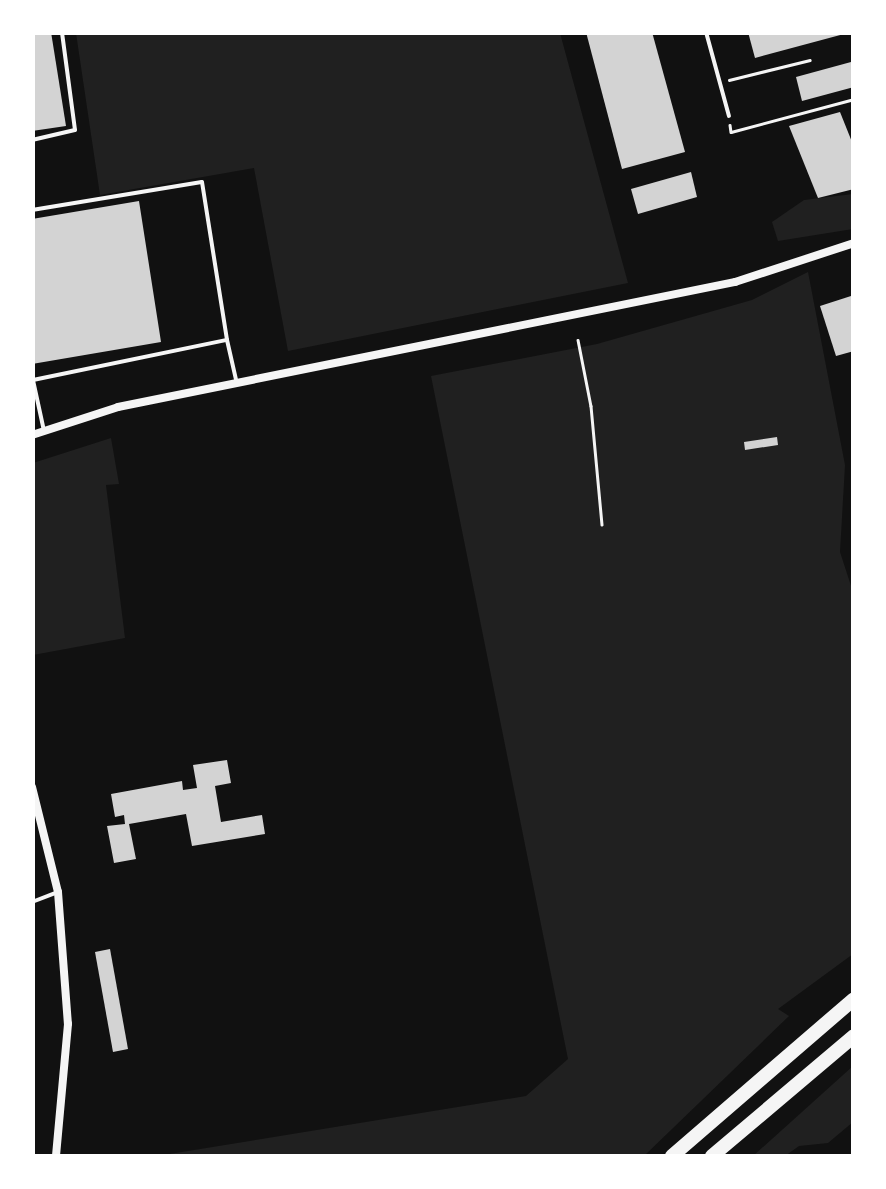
<!DOCTYPE html>
<html>
<head>
<meta charset="utf-8">
<style>
	body { margin:0 }
	#map { position:relative; width:886px; height:1189px; overflow:hidden; background:#111; font-family:Helvetica,sans-serif }
	div>[style] { position:absolute }
	.green>* { inset:0; background:#202020 }
	.building>* { inset:0; background:#d3d3d3 }
	.path>* { height:2.5px; margin:-1.25px; padding:0 1.25px; transform-origin:1.25px; border-radius:1.25px; background:#f5f5f5 }
	.service>* { height:4px; margin:-2px; padding:0 2px; transform-origin:2px; border-radius:2px; background:#f5f5f5 }
	.minor>* { height:8px; margin:-4px; padding:0 4px; transform-origin:4px; border-radius:4px; background:#f5f5f5 }
	.motorway>* { height:14px; margin:-7px; padding:0 7px; transform-origin:7px; border-radius:7px; background:#f5f5f5 }
	span { translate:-50% -50%; white-space:nowrap; text-align:center; line-height:1.15; -webkit-text-stroke:10px #fff; paint-order:stroke }
	.frame { position:absolute; inset:0; border:35px solid #fff; pointer-events:none }
</style>
</head>
<body>
<div id="map">
	<div class="green">
		<div style="clip-path:polygon(76px 33px,560px 33px,628px 283px,288px 351px,254px 168px,100px 195px)"></div>
		<div style="clip-path:polygon(853px 194px,853px 229px,778px 241px,772px 222px,804px 200px)"></div>
		<div style="clip-path:polygon(808px 272px,845px 465px,840px 552px,854px 595px,853px 954px,778px 1009px,789px 1016px,644px 1156px,157px 1156px,526px 1096px,568px 1059px,431px 376px,597px 344px,752px 300px)"></div>
		<div style="clip-path:polygon(111px 438px,119px 484px,106px 485px,125px 638px,33px 655px,33px 463px)"></div>
		<div style="clip-path:polygon(853px 1066px,853px 1122px,828px 1143px,799px 1146px,785px 1156px,753px 1156px)"></div>
	</div>
	<div class="building">
		<div style="clip-path:polygon(32px 32px,51px 32px,66px 126px,32px 131px)"></div>
		<div style="clip-path:polygon(586px 32px,652px 32px,685px 152px,622px 169px)"></div>
		<div style="clip-path:polygon(748px 32px,844px 32px,844px 34px,755px 58px)"></div>
		<div style="clip-path:polygon(851px 62px,854px 87px,802px 101px,796px 77px)"></div>
		<div style="clip-path:polygon(840px 112px,854px 147px,854px 189px,818px 198px,789px 126px)"></div>
		<div style="clip-path:polygon(691px 172px,697px 197px,638px 214px,631px 189px)"></div>
		<div style="clip-path:polygon(139px 201px,161px 342px,32px 364px,32px 219px)"></div>
		<div style="clip-path:polygon(851px 296px,854px 351px,836px 356px,820px 306px)"></div>
		<div style="clip-path:polygon(777px 437px,778px 445px,745px 450px,744px 442px)"></div>
		<div style="clip-path:polygon(227px 760px,231px 783px,215px 786px,221px 822px,262px 815px,265px 834px,192px 846px,186px 814px,129px 824px,136px 859px,114px 863px,107px 826px,125px 824px,124px 815px,115px 817px,111px 794px,182px 781px,183px 790px,197px 788px,193px 765px)"></div>
		<div style="clip-path:polygon(110px 949px,128px 1049px,113px 1052px,95px 952px)"></div>
	</div>
	<div class="path">
		<div style="left:729px;top:80px;width:83px;rotate:-13.9deg"></div>
		<div style="left:730px;top:125px;width:7px;rotate:82deg"></div>
		<div style="left:731px;top:132px;width:127px;rotate:-15deg"></div>
		<div style="left:578px;top:340px;width:67px;rotate:78.9deg"></div>
		<div style="left:591px;top:406px;width:119px;rotate:84.7deg"></div>
	</div>
	<div class="service">
		<div style="left:706px;top:32px;width:87px;rotate:74.7deg"></div>
		<div style="left:32px;top:140px;width:44px;rotate:-13.1deg"></div>
		<div style="left:75px;top:130px;width:99px;rotate:-97.6deg"></div>
		<div style="left:32px;top:210px;width:172px;rotate:-9.4deg"></div>
		<div style="left:202px;top:182px;width:160px;rotate:81deg"></div>
		<div style="left:44px;top:431px;width:52px;rotate:-102.2deg"></div>
		<div style="left:33px;top:380px;width:198px;rotate:-11.7deg"></div>
		<div style="left:227px;top:340px;width:45px;rotate:77.2deg"></div>
		<div style="left:32px;top:902px;width:26px;rotate:-21deg"></div>
	</div>
	<div class="minor">
		<div style="left:32px;top:435px;width:90px;rotate:-18deg"></div>
		<div style="left:118px;top:407px;width:630px;rotate:-11.45deg"></div>
		<div style="left:735px;top:282px;width:125px;rotate:-18.1deg"></div>
		<div style="left:32px;top:787px;width:108px;rotate:76.1deg"></div>
		<div style="left:58px;top:892px;width:132px;rotate:85.7deg"></div>
		<div style="left:68px;top:1024px;width:133px;rotate:95.2deg"></div>
	</div>
	<div class="motorway">
		<div style="left:672px;top:1156px;width:240px;rotate:-40.8deg"></div>
		<div style="left:712px;top:1156px;width:186px;rotate:-40.2deg"></div>
	</div>
	<div class="frame"></div>
</div>
</body>
</html>
